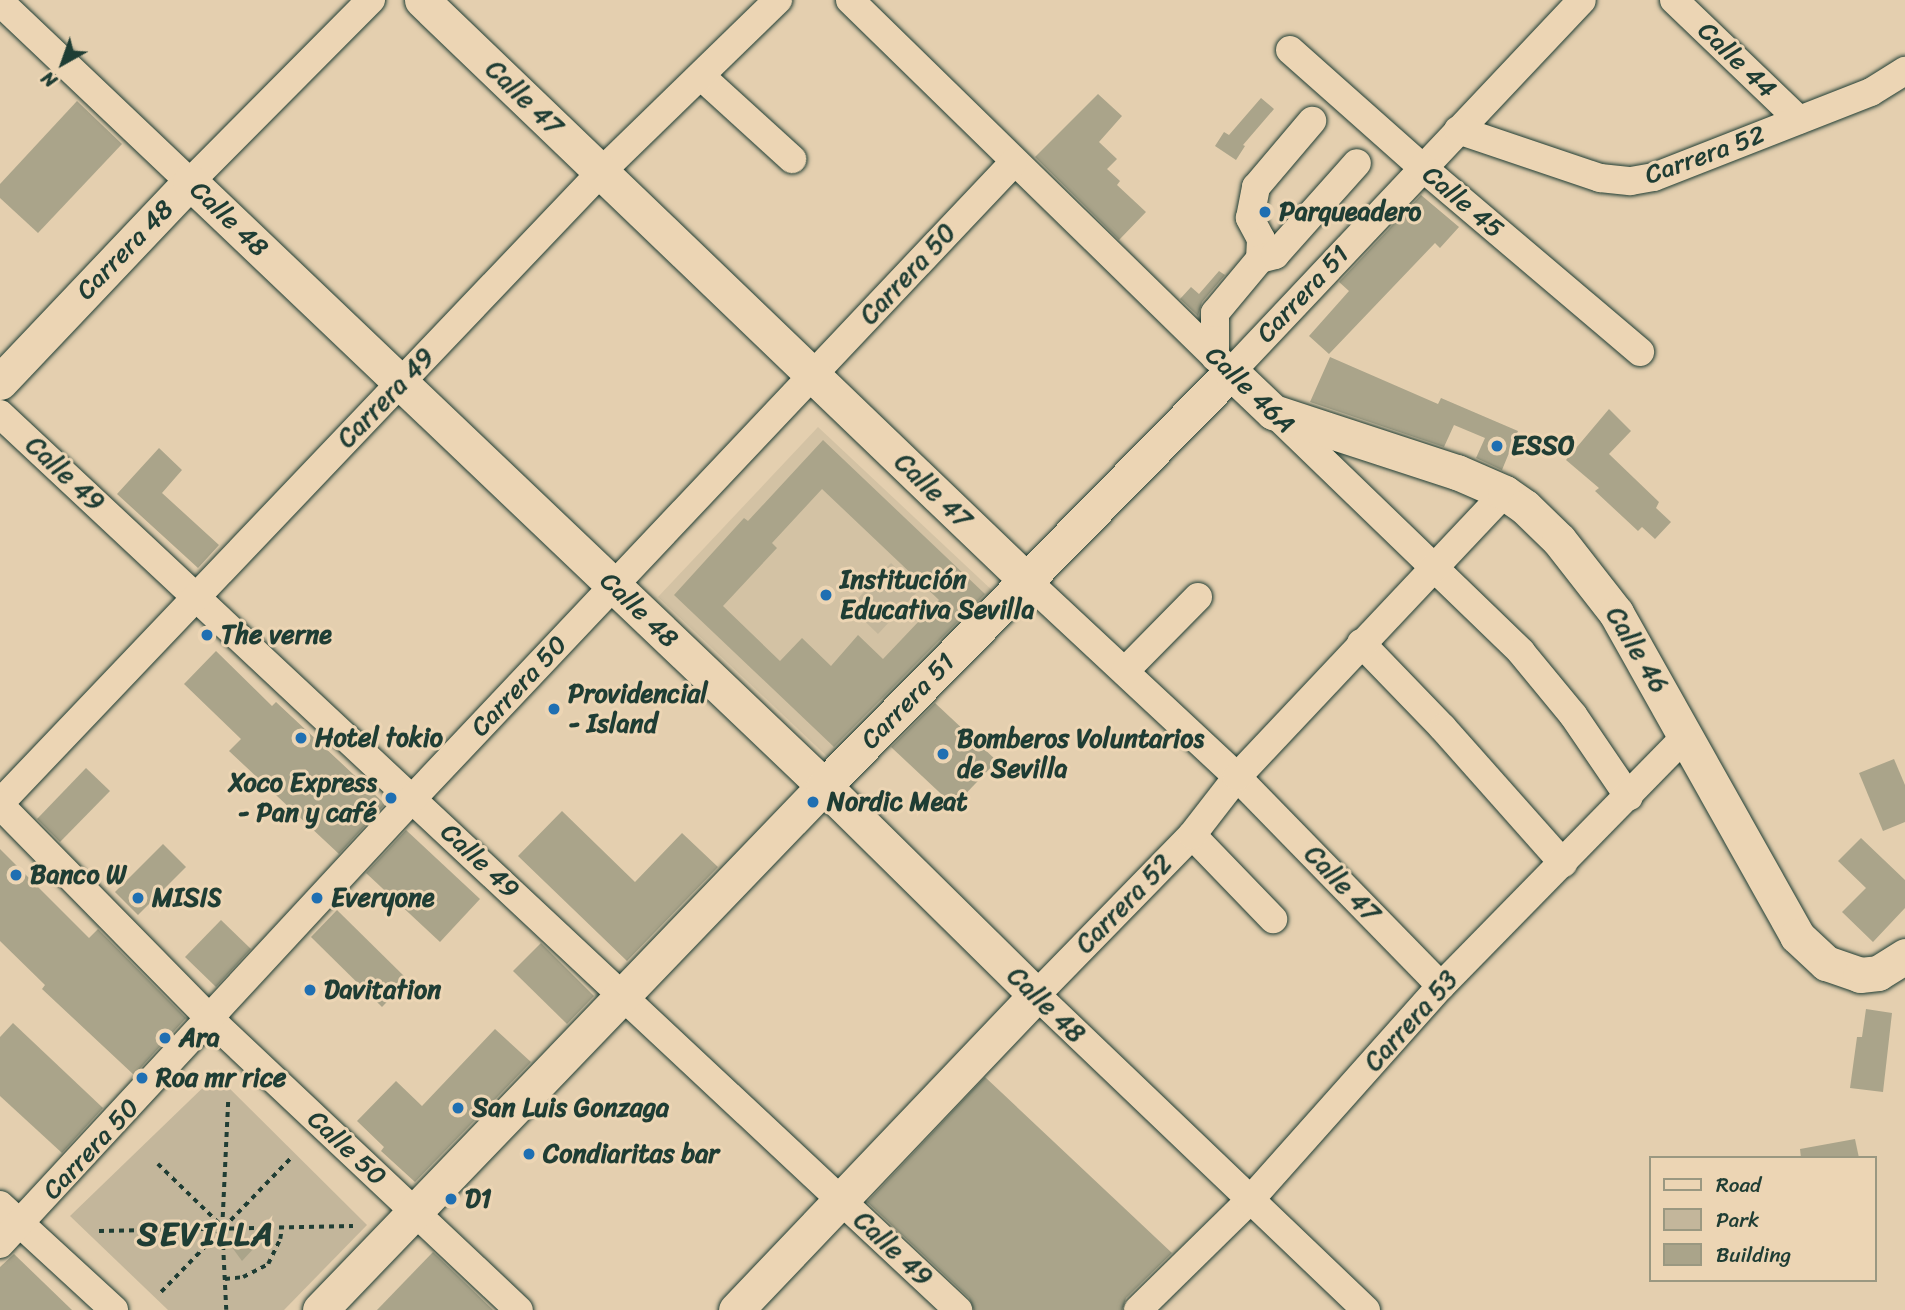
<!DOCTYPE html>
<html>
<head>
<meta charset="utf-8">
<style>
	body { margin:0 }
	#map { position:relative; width:1905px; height:1310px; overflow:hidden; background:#e4cfaf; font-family:Sriracha,sans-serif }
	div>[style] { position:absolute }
	.built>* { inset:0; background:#d3c2a4 }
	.green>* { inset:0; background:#c3b69b }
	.building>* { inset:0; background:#aaa48a }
	.path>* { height:3.5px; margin-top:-1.75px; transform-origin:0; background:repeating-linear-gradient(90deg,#1f3d34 0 5px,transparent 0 10px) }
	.roads { filter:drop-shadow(0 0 2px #1f3d34) drop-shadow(0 0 2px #1f3d34) }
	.minor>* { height:28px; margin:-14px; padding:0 14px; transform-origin:14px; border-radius:14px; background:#ecd5b4 }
	.major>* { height:35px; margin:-17.5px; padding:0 17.5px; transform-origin:17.5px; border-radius:17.5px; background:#ecd5b4 }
	.dots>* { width:19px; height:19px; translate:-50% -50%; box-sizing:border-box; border:4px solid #ecd5b4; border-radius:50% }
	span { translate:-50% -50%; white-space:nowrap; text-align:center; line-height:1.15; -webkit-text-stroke:6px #ecd5b4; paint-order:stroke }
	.street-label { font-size:26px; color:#1f3d34 }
	.poi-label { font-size:26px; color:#1f3d34; font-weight:700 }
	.left { translate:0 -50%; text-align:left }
	.right { translate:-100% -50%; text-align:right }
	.district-label { font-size:33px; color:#1f3d34; font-weight:700; letter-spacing:2px }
	.legend { position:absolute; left:1649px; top:1156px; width:228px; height:126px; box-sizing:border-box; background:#ecd5b4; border:2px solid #9a9881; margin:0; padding:9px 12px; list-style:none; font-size:21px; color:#1f3d34 }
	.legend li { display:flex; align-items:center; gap:14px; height:35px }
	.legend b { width:35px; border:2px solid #9a9881 }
	.north { position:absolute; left:28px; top:28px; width:70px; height:70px; -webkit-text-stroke:5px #ecd5b4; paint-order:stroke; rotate:220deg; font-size:19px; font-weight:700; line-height:28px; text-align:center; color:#1f3d34 }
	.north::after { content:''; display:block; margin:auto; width:24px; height:32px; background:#1f3d34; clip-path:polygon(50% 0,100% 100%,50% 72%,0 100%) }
</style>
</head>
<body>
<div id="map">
	<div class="built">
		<div style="clip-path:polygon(818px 427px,995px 593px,834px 763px,658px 597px)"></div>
	</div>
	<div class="green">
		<div style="clip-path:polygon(891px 563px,919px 590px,878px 634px,850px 607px)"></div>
		<div style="clip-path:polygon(216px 1075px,367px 1225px,284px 1310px,168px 1310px,70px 1216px)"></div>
	</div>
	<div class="building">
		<div style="clip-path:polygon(1098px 94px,1122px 116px,1099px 142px,1117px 159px,1107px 169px,1120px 181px,1117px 185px,1146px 212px,1119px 240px,1035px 157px)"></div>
		<div style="clip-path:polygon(1261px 98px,1274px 109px,1243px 145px,1245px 146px,1236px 160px,1215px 146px,1224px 132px,1229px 135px)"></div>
		<div style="clip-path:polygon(77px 101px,122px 144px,38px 233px,0 198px,0 184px)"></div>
		<div style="clip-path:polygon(1421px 195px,1459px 227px,1440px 248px,1435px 243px,1329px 354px,1309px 336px,1349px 291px,1339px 282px)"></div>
		<div style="clip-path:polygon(1219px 271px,1225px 275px,1202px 302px,1198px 316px,1180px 299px,1191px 287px,1199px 294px)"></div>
		<div style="clip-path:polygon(1330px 357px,1438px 404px,1441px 398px,1518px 431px,1502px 470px,1476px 458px,1485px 438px,1454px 425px,1444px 447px,1310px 402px)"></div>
		<div style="clip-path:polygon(1609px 409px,1631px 431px,1609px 454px,1659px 502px,1656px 508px,1671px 522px,1655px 539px,1642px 527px,1638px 531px,1595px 491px,1599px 488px,1566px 460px)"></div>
		<div style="clip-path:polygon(evenodd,823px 440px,985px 594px,834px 747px,674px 595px,744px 518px,748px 521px,823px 440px,822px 489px,939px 600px,883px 659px,858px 635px,831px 666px,802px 638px,780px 661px,723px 606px,777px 548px,772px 543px,822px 489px)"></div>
		<div style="clip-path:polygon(159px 448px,182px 470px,162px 493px,219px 545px,198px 568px,117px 494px)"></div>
		<div style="clip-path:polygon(216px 651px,272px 706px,276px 702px,385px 804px,339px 854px,229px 751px,241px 739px,184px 684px)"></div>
		<div style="clip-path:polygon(935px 703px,997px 761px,954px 806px,891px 747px)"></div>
		<div style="clip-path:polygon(1894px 759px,1905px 785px,1905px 822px,1883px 831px,1859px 773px)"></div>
		<div style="clip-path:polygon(86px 768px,110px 791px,60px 842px,37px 819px)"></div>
		<div style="clip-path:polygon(562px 811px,635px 882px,682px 833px,718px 867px,627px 961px,518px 856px)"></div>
		<div style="clip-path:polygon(406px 830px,480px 899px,440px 942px,366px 873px)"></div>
		<div style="clip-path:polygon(1861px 838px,1905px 880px,1905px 908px,1873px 942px,1842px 912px,1866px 888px,1838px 861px)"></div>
		<div style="clip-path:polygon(163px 844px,186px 867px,138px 915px,115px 892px)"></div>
		<div style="clip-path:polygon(0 849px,89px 938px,98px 929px,186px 1018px,134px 1075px,42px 989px,45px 985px,0 941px)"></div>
		<div style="clip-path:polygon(337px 910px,408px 980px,382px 1007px,311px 937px)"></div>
		<div style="clip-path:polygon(221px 920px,251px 949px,216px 987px,185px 957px)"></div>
		<div style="clip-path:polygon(541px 943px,594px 996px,567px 1024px,513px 971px)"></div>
		<div style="clip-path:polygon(1866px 1009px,1892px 1013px,1883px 1092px,1850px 1088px,1857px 1037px,1862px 1037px)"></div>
		<div style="clip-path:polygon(13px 1023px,103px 1108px,62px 1153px,0 1096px,0 1037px)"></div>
		<div style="clip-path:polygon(495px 1029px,531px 1062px,415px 1182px,381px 1151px,384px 1147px,357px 1121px,396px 1081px,422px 1106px)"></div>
		<div style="clip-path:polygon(985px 1077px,1172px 1253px,1126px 1298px,1122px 1310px,974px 1310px,969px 1298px,867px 1202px)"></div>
		<div style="clip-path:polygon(1855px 1139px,1859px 1158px,1801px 1158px,1800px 1149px)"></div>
		<div style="clip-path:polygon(243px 1238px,255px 1247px,242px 1261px,231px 1246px)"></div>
		<div style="clip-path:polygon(433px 1252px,456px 1274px,493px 1310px,377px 1310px)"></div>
		<div style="clip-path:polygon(14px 1254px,72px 1310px,0 1310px,0 1267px)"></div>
	</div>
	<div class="path">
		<div style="left:158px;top:1164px;width:89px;rotate:44.1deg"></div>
		<div style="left:99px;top:1231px;width:254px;rotate:-1.1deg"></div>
		<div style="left:225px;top:1279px;width:18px;rotate:-6deg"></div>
		<div style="left:243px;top:1277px;width:28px;rotate:-27deg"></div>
		<div style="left:268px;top:1264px;width:28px;rotate:-64deg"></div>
		<div style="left:280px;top:1239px;width:13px;rotate:-81deg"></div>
		<div style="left:161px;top:1292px;width:187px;rotate:-45.9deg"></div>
		<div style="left:226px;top:1310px;width:83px;rotate:-92.8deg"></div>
		<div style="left:222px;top:1227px;width:128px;rotate:-87.3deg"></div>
	</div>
	<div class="roads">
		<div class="minor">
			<div style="left:850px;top:0;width:532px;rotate:44.32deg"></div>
			<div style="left:1231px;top:372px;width:511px;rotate:-46.66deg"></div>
			<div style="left:1674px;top:0;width:173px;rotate:43.8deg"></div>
			<div style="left:0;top:2px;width:262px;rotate:43.5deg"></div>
			<div style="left:190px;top:182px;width:257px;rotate:-45.2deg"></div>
			<div style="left:1290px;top:50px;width:176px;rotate:41.6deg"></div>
			<div style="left:1422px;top:167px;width:286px;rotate:40.3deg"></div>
			<div style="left:702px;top:77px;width:122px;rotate:42.3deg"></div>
			<div style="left:1458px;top:130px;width:150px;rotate:18.7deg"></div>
			<div style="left:1600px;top:178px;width:31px;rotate:6deg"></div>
			<div style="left:1631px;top:181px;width:23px;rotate:-10deg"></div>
			<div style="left:1654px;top:177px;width:233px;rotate:-21.4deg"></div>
			<div style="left:1871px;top:92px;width:40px;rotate:-32deg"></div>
			<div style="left:1260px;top:259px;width:20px;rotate:-87deg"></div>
			<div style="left:1261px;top:239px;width:24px;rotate:-118deg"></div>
			<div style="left:1250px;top:218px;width:32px;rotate:-79deg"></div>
			<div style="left:1256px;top:187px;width:87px;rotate:-49.7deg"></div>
			<div style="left:1215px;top:357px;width:44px;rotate:-90deg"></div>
			<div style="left:1215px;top:313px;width:70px;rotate:-50.2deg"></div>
			<div style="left:1260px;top:259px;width:16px;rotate:-15deg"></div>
			<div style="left:1275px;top:255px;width:123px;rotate:-48.3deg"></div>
			<div style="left:0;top:414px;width:1312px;rotate:43.08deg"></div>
			<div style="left:1276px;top:415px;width:341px;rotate:44deg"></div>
			<div style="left:1521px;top:652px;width:82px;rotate:50.5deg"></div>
			<div style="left:1573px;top:715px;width:99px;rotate:55.7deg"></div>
			<div style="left:1026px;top:580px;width:289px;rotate:43deg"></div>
			<div style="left:1237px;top:777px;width:292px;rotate:45.7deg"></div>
			<div style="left:1361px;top:643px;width:118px;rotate:46deg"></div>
			<div style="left:1443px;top:728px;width:181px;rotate:48.4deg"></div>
			<div style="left:1125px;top:671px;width:104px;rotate:-45.4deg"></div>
			<div style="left:0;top:803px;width:871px;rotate:-46.39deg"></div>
			<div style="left:601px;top:172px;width:247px;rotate:-44.2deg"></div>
			<div style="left:0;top:805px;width:301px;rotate:45.5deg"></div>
			<div style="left:211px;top:1020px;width:423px;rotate:43.3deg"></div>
			<div style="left:1192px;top:835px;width:117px;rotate:46deg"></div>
			<div style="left:0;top:1205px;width:155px;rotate:42.6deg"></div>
			<div style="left:0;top:1244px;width:608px;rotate:-47.2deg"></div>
			<div style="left:413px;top:798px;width:874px;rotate:-46.62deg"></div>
			<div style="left:1138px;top:1310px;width:157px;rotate:-44.5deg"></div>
			<div style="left:1250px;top:1200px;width:287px;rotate:-48.3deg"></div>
			<div style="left:1441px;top:986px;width:350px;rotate:-45.6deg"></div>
			<div style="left:1366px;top:1310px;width:456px;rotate:-136.3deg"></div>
			<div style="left:1036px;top:995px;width:223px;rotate:-45.7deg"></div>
			<div style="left:1192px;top:835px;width:73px;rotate:-52.2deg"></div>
			<div style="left:1237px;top:777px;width:390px;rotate:-46.7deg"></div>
		</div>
		<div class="major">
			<div style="left:422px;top:0;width:837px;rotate:43.84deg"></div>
			<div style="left:0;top:382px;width:276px;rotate:-46.5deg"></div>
			<div style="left:190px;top:182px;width:876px;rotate:43.61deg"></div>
			<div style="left:824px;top:786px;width:298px;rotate:44.6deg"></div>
			<div style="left:1036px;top:995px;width:435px;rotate:133.6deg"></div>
			<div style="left:320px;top:1310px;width:727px;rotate:-46.11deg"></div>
			<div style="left:824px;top:786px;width:581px;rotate:-45.49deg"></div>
			<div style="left:1231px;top:372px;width:58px;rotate:43.6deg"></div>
			<div style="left:1273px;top:412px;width:194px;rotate:18.1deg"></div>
			<div style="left:1457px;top:472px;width:52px;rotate:23.6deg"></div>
			<div style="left:1505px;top:493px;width:24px;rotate:35deg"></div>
			<div style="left:1525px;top:507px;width:47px;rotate:44.1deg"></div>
			<div style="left:1559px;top:540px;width:93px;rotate:52deg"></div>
			<div style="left:1616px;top:613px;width:370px;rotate:60.7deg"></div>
			<div style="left:1797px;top:936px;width:40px;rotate:43deg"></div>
			<div style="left:1826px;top:963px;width:36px;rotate:19deg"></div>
			<div style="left:1860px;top:975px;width:18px;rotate:-6deg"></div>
			<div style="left:1878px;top:973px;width:32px;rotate:-32deg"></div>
		</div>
	</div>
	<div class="dots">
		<div style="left:1265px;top:212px;background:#1f6fb2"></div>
		<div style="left:1497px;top:446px;background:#1f6fb2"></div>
		<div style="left:826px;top:595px;background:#1f6fb2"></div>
		<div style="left:207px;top:635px;background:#1f6fb2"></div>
		<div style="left:554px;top:709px;background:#1f6fb2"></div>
		<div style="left:301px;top:738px;background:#1f6fb2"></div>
		<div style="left:943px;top:754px;background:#1f6fb2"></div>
		<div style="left:391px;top:798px;background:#1f6fb2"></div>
		<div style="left:813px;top:802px;background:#1f6fb2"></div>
		<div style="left:16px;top:875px;background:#1f6fb2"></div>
		<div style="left:138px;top:898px;background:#1f6fb2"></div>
		<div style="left:317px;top:898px;background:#1f6fb2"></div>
		<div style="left:310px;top:990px;background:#1f6fb2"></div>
		<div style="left:165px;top:1038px;background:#1f6fb2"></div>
		<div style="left:142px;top:1078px;background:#1f6fb2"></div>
		<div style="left:458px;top:1108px;background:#1f6fb2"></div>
		<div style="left:529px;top:1154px;background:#1f6fb2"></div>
		<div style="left:451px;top:1199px;background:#1f6fb2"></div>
	</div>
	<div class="street-label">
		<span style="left:1737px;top:60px;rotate:44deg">Calle 44</span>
		<span style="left:524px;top:98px;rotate:44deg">Calle 47</span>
		<span style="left:1705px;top:155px;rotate:-20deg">Carrera 52</span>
		<span style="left:1463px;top:202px;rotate:40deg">Calle 45</span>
		<span style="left:229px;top:219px;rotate:44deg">Calle 48</span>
		<span style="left:125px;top:250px;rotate:-46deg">Carrera 48</span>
		<span style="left:908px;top:274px;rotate:-47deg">Carrera 50</span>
		<span style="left:1303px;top:294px;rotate:-47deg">Carrera 51</span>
		<span style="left:1250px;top:390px;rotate:44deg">Calle 46A</span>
		<span style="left:386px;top:398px;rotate:-46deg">Carrera 49</span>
		<span style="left:65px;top:474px;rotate:43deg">Calle 49</span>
		<span style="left:933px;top:491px;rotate:44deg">Calle 47</span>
		<span style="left:639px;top:610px;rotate:44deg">Calle 48</span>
		<span style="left:1637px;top:650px;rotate:59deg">Calle 46</span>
		<span style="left:519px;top:686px;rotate:-47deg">Carrera 50</span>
		<span style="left:908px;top:701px;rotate:-46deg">Carrera 51</span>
		<span style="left:480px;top:861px;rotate:43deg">Calle 49</span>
		<span style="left:1342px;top:884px;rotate:46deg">Calle 47</span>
		<span style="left:1124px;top:904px;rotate:-46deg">Carrera 52</span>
		<span style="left:1046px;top:1005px;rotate:44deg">Calle 48</span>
		<span style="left:1411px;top:1021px;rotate:-48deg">Carrera 53</span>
		<span style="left:347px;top:1148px;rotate:43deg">Calle 50</span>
		<span style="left:91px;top:1149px;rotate:-47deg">Carrera 50</span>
		<span style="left:893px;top:1249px;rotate:43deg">Calle 49</span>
	</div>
	<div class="poi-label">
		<span class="left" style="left:1279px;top:212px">Parqueadero</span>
		<span class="left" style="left:1511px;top:446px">ESSO</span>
		<span class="left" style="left:840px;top:595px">Institución<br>Educativa Sevilla</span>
		<span class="left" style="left:221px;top:635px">The verne</span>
		<span class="left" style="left:568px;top:709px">Providencial<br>- Island</span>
		<span class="left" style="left:315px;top:738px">Hotel tokio</span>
		<span class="left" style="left:957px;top:754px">Bomberos Voluntarios<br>de Sevilla</span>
		<span class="right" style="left:377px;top:798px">Xoco Express<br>- Pan y café</span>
		<span class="left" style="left:827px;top:802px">Nordic Meat</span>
		<span class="left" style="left:30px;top:875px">Banco W</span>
		<span class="left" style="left:152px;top:898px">MISIS</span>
		<span class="left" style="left:331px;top:898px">Everyone</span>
		<span class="left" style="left:324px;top:990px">Davitation</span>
		<span class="left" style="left:179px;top:1038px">Ara</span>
		<span class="left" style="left:156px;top:1078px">Roa mr rice</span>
		<span class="left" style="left:472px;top:1108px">San Luis Gonzaga</span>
		<span class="left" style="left:543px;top:1154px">Condiaritas bar</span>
		<span class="left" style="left:465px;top:1199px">D1</span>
	</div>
	<div class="district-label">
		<span style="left:206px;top:1235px">SEVILLA</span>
	</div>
	<ul class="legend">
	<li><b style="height:9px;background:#ecd5b4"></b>Road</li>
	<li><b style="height:19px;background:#c3b69b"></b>Park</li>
	<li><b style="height:19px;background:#aaa48a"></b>Building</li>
	</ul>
	<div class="north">N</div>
</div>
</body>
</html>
